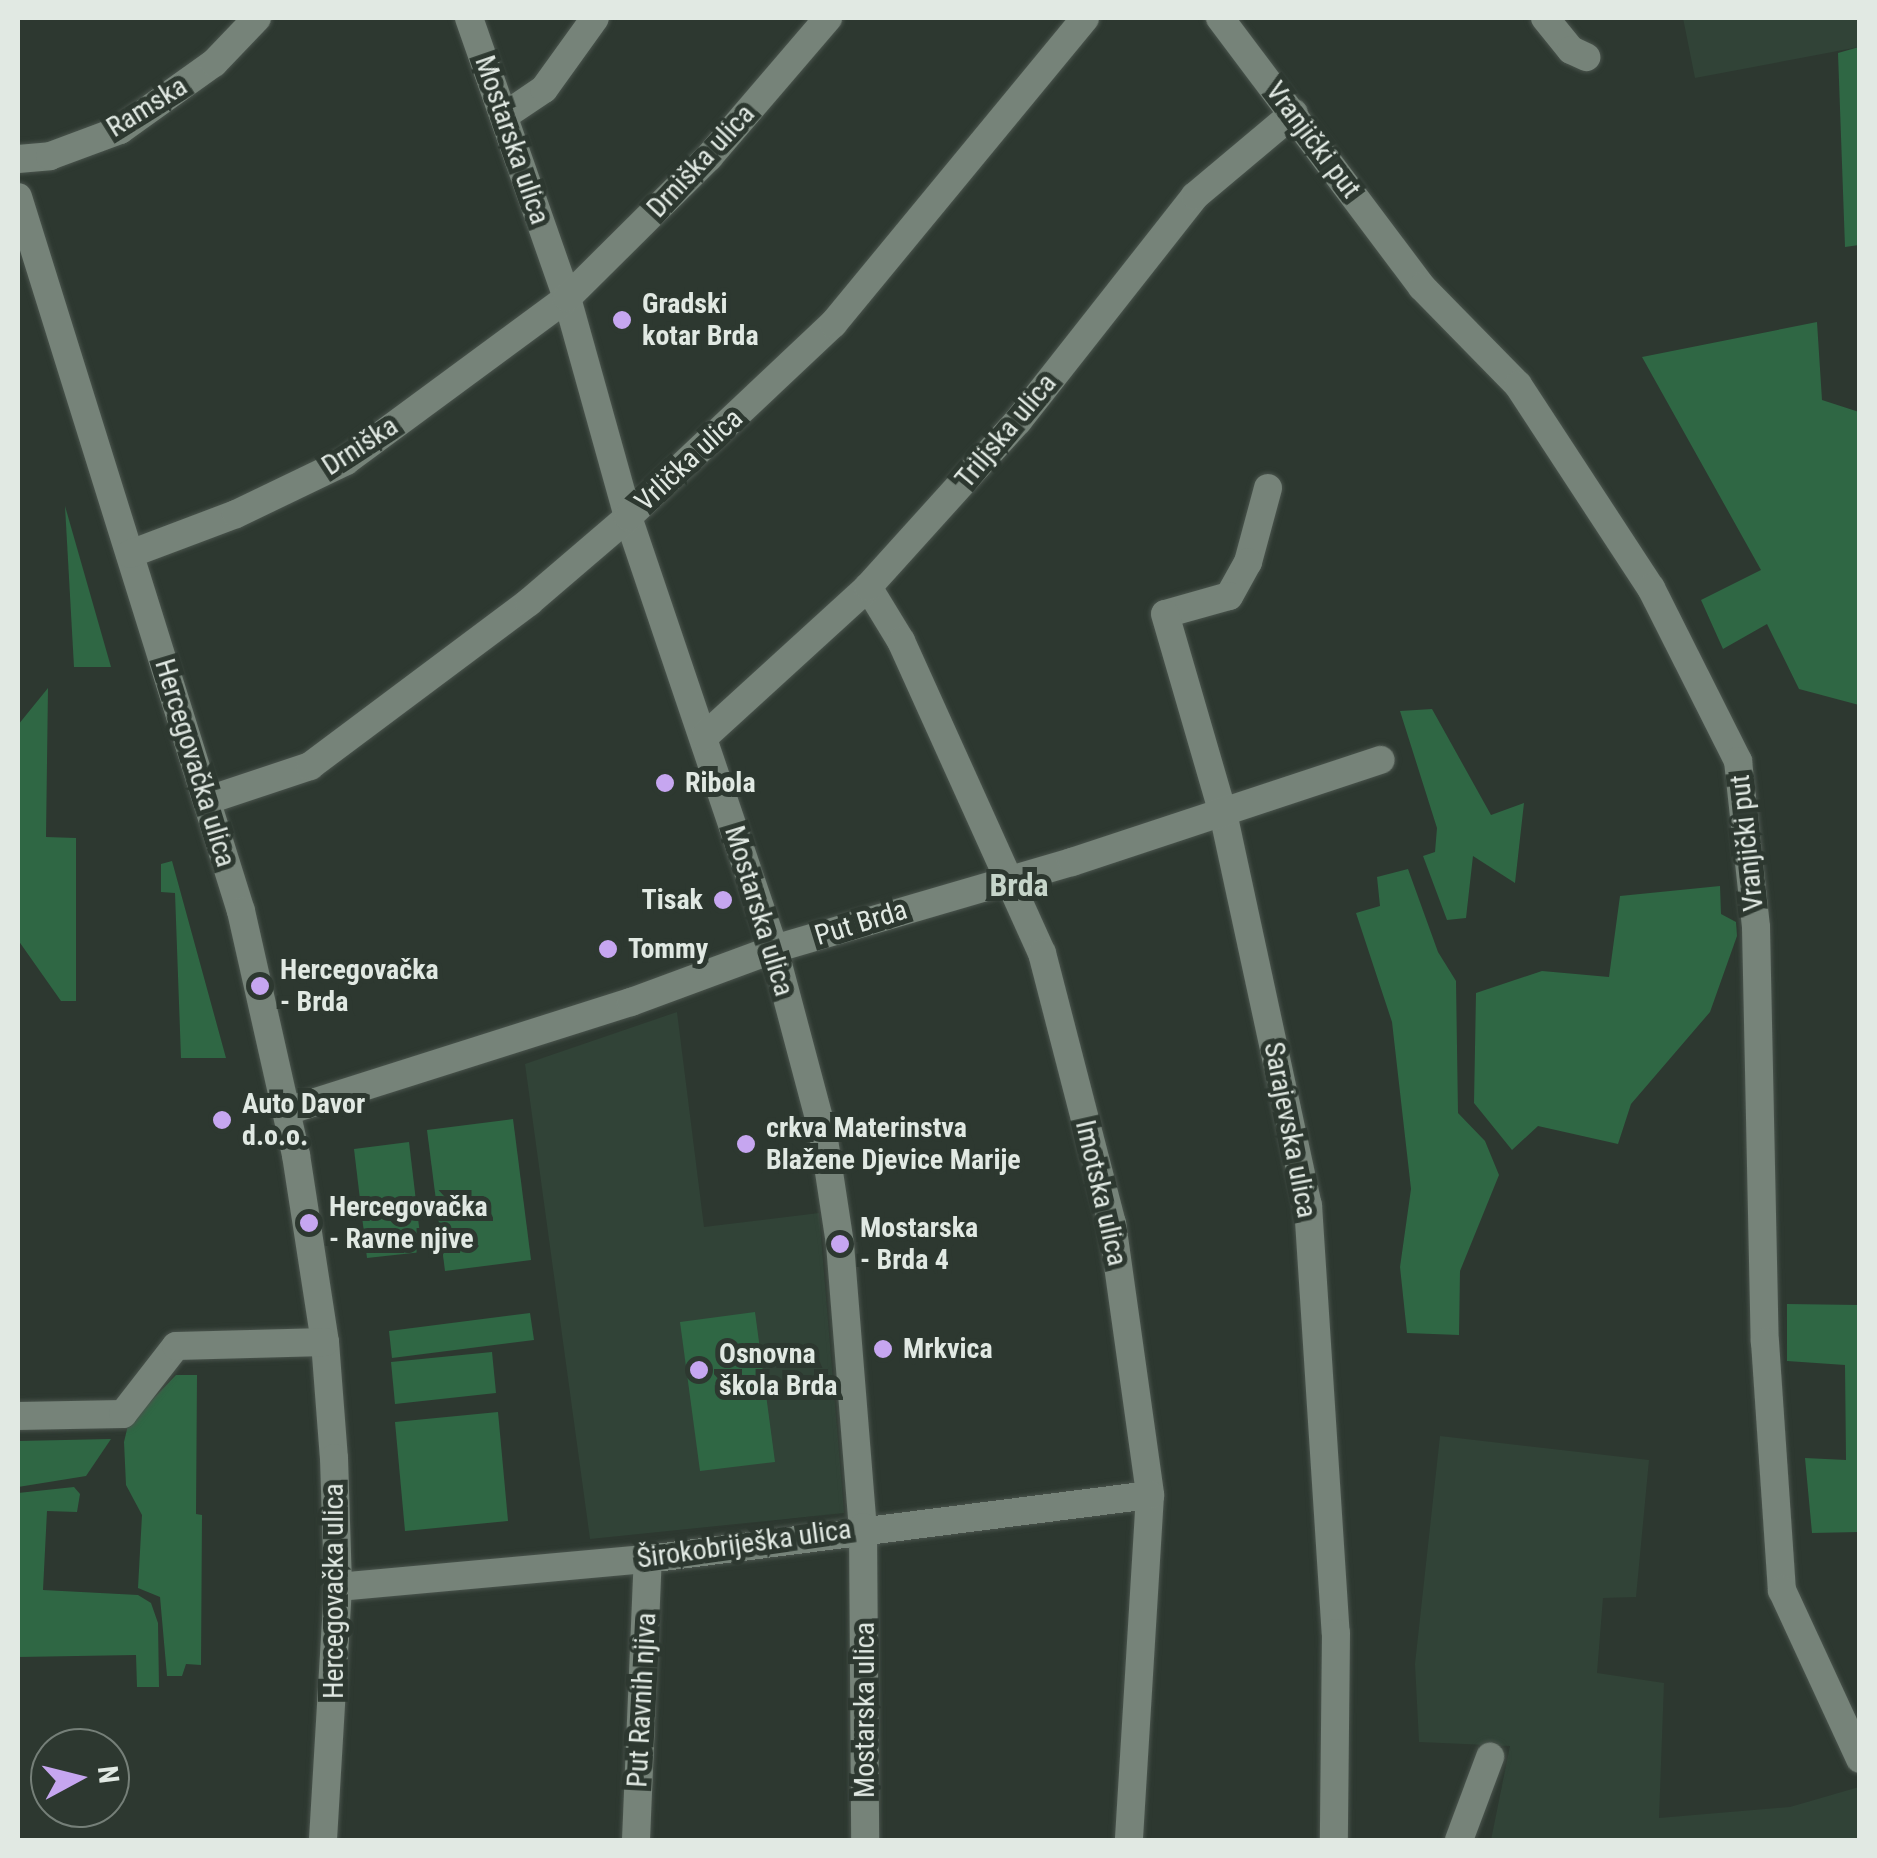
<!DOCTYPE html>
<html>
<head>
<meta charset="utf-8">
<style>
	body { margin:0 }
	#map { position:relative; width:1877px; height:1858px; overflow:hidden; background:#2d3830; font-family:"Roboto Condensed",sans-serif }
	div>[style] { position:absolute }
	.built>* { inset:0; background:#314337 }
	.green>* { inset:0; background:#2f6744 }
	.roads { filter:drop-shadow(0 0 2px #4a544d) drop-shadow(0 0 2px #4a544d) }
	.minor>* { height:28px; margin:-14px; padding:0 14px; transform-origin:14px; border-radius:14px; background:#768379 }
	.dots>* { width:28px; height:28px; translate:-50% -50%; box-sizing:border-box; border:5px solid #2d3830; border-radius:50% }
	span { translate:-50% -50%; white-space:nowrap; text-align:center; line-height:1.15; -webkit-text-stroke:10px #2d3830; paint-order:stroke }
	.street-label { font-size:28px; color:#e1e9e3 }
	.poi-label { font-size:28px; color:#e1e9e3; font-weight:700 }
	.left { translate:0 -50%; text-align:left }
	.right { translate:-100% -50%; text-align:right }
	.quarter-label { font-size:32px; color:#c6d5ca; font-weight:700 }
	.frame { position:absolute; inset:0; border:20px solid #e1e9e3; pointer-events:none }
	.north { position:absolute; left:30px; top:1728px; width:100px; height:100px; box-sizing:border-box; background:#2d3830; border:2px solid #757f78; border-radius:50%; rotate:83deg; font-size:28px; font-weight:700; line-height:40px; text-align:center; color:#e1e9e3 }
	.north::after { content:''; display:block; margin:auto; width:35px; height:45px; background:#c6a6f0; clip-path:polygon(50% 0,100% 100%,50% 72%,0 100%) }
</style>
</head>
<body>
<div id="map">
	<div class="built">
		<div style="clip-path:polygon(1683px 18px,1859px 18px,1859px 47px,1695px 78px)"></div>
		<div style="clip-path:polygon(677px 1012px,704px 1227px,819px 1213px,844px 1513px,590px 1539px,525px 1064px)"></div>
		<div style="clip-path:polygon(1440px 1436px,1649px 1460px,1636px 1597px,1603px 1598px,1597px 1673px,1664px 1683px,1659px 1818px,1790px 1807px,1859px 1787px,1859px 1840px,1491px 1840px,1510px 1746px,1419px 1742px,1415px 1664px)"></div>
	</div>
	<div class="green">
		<div style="clip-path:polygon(1859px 47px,1859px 245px,1845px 247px,1838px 53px)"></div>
		<div style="clip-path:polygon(1817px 322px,1822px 400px,1859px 412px,1859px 705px,1799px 689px,1767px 624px,1723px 649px,1701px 600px,1761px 570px,1642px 357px)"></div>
		<div style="clip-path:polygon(65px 506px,111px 667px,74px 667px)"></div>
		<div style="clip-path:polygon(48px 688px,46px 837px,76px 838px,76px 1001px,61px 1001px,18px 940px,18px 725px)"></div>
		<div style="clip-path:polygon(1432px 709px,1491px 815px,1524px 803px,1515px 883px,1473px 856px,1466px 918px,1447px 920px,1423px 856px,1435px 852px,1437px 828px,1400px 711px)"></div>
		<div style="clip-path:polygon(172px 861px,226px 1058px,181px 1058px,175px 893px,161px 892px,161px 864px)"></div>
		<div style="clip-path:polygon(1408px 869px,1438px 952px,1456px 981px,1458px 1113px,1485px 1141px,1499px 1175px,1460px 1271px,1459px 1335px,1407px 1333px,1400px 1267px,1411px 1189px,1392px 1022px,1356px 913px,1380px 906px,1377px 877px)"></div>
		<div style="clip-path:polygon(1720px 886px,1721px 914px,1736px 922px,1737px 936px,1710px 1012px,1631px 1104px,1618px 1144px,1538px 1126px,1512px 1150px,1474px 1103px,1476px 993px,1542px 971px,1609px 977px,1620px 896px)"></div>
		<div style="clip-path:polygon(513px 1119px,531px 1260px,445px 1271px,427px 1130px)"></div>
		<div style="clip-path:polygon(409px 1142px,422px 1252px,367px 1258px,354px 1149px)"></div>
		<div style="clip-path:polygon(1787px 1304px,1859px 1305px,1859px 1532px,1812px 1533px,1805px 1458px,1846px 1460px,1845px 1365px,1787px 1361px)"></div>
		<div style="clip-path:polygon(755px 1312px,775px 1462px,700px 1471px,680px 1322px)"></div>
		<div style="clip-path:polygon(530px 1313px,534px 1340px,392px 1358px,389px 1331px)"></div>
		<div style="clip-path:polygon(492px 1352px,496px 1393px,395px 1404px,391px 1362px)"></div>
		<div style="clip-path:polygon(176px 1375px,197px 1375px,196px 1514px,202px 1515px,201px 1665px,186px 1664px,182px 1676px,167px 1676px,160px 1597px,138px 1588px,142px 1515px,126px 1485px,124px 1442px,128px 1425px)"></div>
		<div style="clip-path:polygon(498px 1412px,508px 1521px,405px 1531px,395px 1422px)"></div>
		<div style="clip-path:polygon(111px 1439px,86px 1476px,18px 1487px,18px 1441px)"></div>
		<div style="clip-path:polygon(74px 1487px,80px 1494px,77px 1512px,47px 1511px,43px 1590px,138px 1595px,151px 1603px,158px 1623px,159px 1687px,137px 1687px,136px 1655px,18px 1657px,18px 1493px)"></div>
	</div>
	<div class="roads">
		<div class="minor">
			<div style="left:469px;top:18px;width:297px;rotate:70.7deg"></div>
			<div style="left:567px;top:298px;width:227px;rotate:74.4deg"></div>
			<div style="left:628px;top:517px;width:456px;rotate:71.3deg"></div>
			<div style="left:774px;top:949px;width:190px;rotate:75.1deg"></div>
			<div style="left:823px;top:1133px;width:112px;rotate:81.3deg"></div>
			<div style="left:840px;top:1244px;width:284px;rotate:85.4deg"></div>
			<div style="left:863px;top:1527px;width:313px;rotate:89.6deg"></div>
			<div style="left:1220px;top:18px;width:336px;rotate:53.1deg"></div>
			<div style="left:1422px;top:287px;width:137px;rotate:45.6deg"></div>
			<div style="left:1518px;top:385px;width:243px;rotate:56.8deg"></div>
			<div style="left:1651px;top:588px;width:194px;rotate:63.3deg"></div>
			<div style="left:1738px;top:761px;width:167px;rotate:83.8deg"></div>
			<div style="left:1756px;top:927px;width:415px;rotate:88.8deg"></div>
			<div style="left:1765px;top:1342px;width:249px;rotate:86.1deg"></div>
			<div style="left:1782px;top:1590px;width:186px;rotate:65.2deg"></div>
			<div style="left:1545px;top:18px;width:41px;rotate:50.9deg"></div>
			<div style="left:1571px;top:50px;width:17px;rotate:25deg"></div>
			<div style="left:504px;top:116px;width:48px;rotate:-34deg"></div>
			<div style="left:544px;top:89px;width:87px;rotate:-54.3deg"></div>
			<div style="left:18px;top:159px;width:32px;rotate:-5deg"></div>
			<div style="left:50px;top:156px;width:75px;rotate:-20.4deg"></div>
			<div style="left:120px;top:130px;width:115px;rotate:-35.5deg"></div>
			<div style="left:214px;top:63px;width:62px;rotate:-46.3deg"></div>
			<div style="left:18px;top:197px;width:748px;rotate:72.66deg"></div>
			<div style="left:241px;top:911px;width:250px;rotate:77.3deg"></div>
			<div style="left:296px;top:1155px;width:189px;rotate:81.2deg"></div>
			<div style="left:325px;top:1342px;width:116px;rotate:85.6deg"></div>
			<div style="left:334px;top:1458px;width:129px;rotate:88.2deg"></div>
			<div style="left:338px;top:1587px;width:253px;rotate:93.4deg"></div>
			<div style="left:1268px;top:488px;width:77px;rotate:105.1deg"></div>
			<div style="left:1248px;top:562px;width:39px;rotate:119deg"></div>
			<div style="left:1229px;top:596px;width:66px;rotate:164.3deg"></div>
			<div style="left:1165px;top:614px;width:207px;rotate:73.8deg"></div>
			<div style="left:1223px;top:813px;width:401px;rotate:77.8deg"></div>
			<div style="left:1308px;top:1205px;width:429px;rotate:86.3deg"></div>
			<div style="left:1336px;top:1633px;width:207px;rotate:90.6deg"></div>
			<div style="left:130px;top:554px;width:113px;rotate:-20.7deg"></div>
			<div style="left:236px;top:514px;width:122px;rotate:-25.7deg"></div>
			<div style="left:346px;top:461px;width:275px;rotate:-36.4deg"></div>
			<div style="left:567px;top:298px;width:200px;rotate:-44.8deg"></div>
			<div style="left:709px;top:157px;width:183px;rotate:-49.4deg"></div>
			<div style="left:868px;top:587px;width:63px;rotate:58.6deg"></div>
			<div style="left:901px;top:641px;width:342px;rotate:65.7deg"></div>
			<div style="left:1042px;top:953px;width:279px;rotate:75.5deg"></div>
			<div style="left:1112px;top:1223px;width:275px;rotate:82deg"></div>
			<div style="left:1150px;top:1495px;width:346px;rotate:93.5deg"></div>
			<div style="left:704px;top:737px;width:222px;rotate:-42.4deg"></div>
			<div style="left:868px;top:587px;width:224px;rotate:-47.9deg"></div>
			<div style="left:1018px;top:421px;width:286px;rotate:-51.8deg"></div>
			<div style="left:1195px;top:196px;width:129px;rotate:-40deg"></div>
			<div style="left:208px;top:800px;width:108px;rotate:-18.4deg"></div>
			<div style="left:310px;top:766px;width:274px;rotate:-36.8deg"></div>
			<div style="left:529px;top:602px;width:130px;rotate:-40.6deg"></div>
			<div style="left:628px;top:517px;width:282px;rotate:-43.3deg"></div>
			<div style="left:833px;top:324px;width:396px;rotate:-50.5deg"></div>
			<div style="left:287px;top:1111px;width:361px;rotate:-17.6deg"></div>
			<div style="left:631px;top:1002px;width:153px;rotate:-20.3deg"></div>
			<div style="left:774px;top:949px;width:310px;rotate:-16.3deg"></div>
			<div style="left:1072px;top:862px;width:325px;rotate:-18.3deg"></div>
			<div style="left:18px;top:1416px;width:105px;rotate:-1.1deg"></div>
			<div style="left:123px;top:1414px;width:86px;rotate:-52.1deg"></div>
			<div style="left:176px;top:1346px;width:149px;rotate:-1.5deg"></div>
			<div style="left:338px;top:1587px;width:311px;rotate:-5.2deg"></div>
			<div style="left:648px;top:1559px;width:506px;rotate:-7.27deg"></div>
			<div style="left:636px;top:1840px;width:281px;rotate:-87.6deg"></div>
			<div style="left:1459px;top:1840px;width:89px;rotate:-69.5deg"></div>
		</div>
	</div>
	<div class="dots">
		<div style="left:622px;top:320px;background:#c6a6f0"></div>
		<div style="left:665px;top:783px;background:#c6a6f0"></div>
		<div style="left:723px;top:900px;background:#c6a6f0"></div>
		<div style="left:608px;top:949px;background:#c6a6f0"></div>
		<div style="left:260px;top:986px;background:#c6a6f0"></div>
		<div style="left:222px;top:1120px;background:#c6a6f0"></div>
		<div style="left:746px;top:1144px;background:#c6a6f0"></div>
		<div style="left:309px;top:1223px;background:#c6a6f0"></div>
		<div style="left:840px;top:1244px;background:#c6a6f0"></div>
		<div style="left:883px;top:1349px;background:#c6a6f0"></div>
		<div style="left:699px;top:1370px;background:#c6a6f0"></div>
	</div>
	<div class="street-label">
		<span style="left:147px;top:107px;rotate:-32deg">Ramska</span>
		<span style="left:512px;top:140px;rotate:71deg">Mostarska ulica</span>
		<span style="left:1313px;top:140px;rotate:53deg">Vranjički put</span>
		<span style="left:701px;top:161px;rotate:-47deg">Drniška ulica</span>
		<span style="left:1006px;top:431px;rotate:-50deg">Triljska ulica</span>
		<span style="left:360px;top:446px;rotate:-33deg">Drniška</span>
		<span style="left:689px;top:460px;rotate:-43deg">Vrlička ulica</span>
		<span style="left:195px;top:763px;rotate:73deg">Hercegovačka ulica</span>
		<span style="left:1747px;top:843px;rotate:-96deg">Vranjički put</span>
		<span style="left:759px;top:911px;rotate:73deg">Mostarska ulica</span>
		<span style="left:861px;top:923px;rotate:-17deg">Put Brda</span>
		<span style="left:1290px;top:1130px;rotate:79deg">Sarajevska ulica</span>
		<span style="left:1101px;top:1193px;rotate:77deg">Imotska ulica</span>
		<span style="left:744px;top:1544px;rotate:-8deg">Širokobriješka ulica</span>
		<span style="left:334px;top:1591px;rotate:-90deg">Hercegovačka ulica</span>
		<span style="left:642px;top:1700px;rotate:-87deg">Put Ravnih njiva</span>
		<span style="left:865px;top:1710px;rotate:-90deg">Mostarska ulica</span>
	</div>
	<div class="poi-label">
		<span class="left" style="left:642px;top:320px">Gradski<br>kotar Brda</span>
		<span class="left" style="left:685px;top:783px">Ribola</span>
		<span class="right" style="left:703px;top:900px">Tisak</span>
		<span class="left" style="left:628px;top:949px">Tommy</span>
		<span class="left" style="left:280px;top:986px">Hercegovačka<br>- Brda</span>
		<span class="left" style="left:242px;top:1120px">Auto Davor<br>d.o.o.</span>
		<span class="left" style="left:766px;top:1144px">crkva Materinstva<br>Blažene Djevice Marije</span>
		<span class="left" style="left:329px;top:1223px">Hercegovačka<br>- Ravne njive</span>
		<span class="left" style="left:860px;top:1244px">Mostarska<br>- Brda 4</span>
		<span class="left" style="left:903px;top:1349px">Mrkvica</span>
		<span class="left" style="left:719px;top:1370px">Osnovna<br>škola Brda</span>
	</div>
	<div class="quarter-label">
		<span style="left:1019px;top:885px">Brda</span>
	</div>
	<div class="frame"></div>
	<div class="north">N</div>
</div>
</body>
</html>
